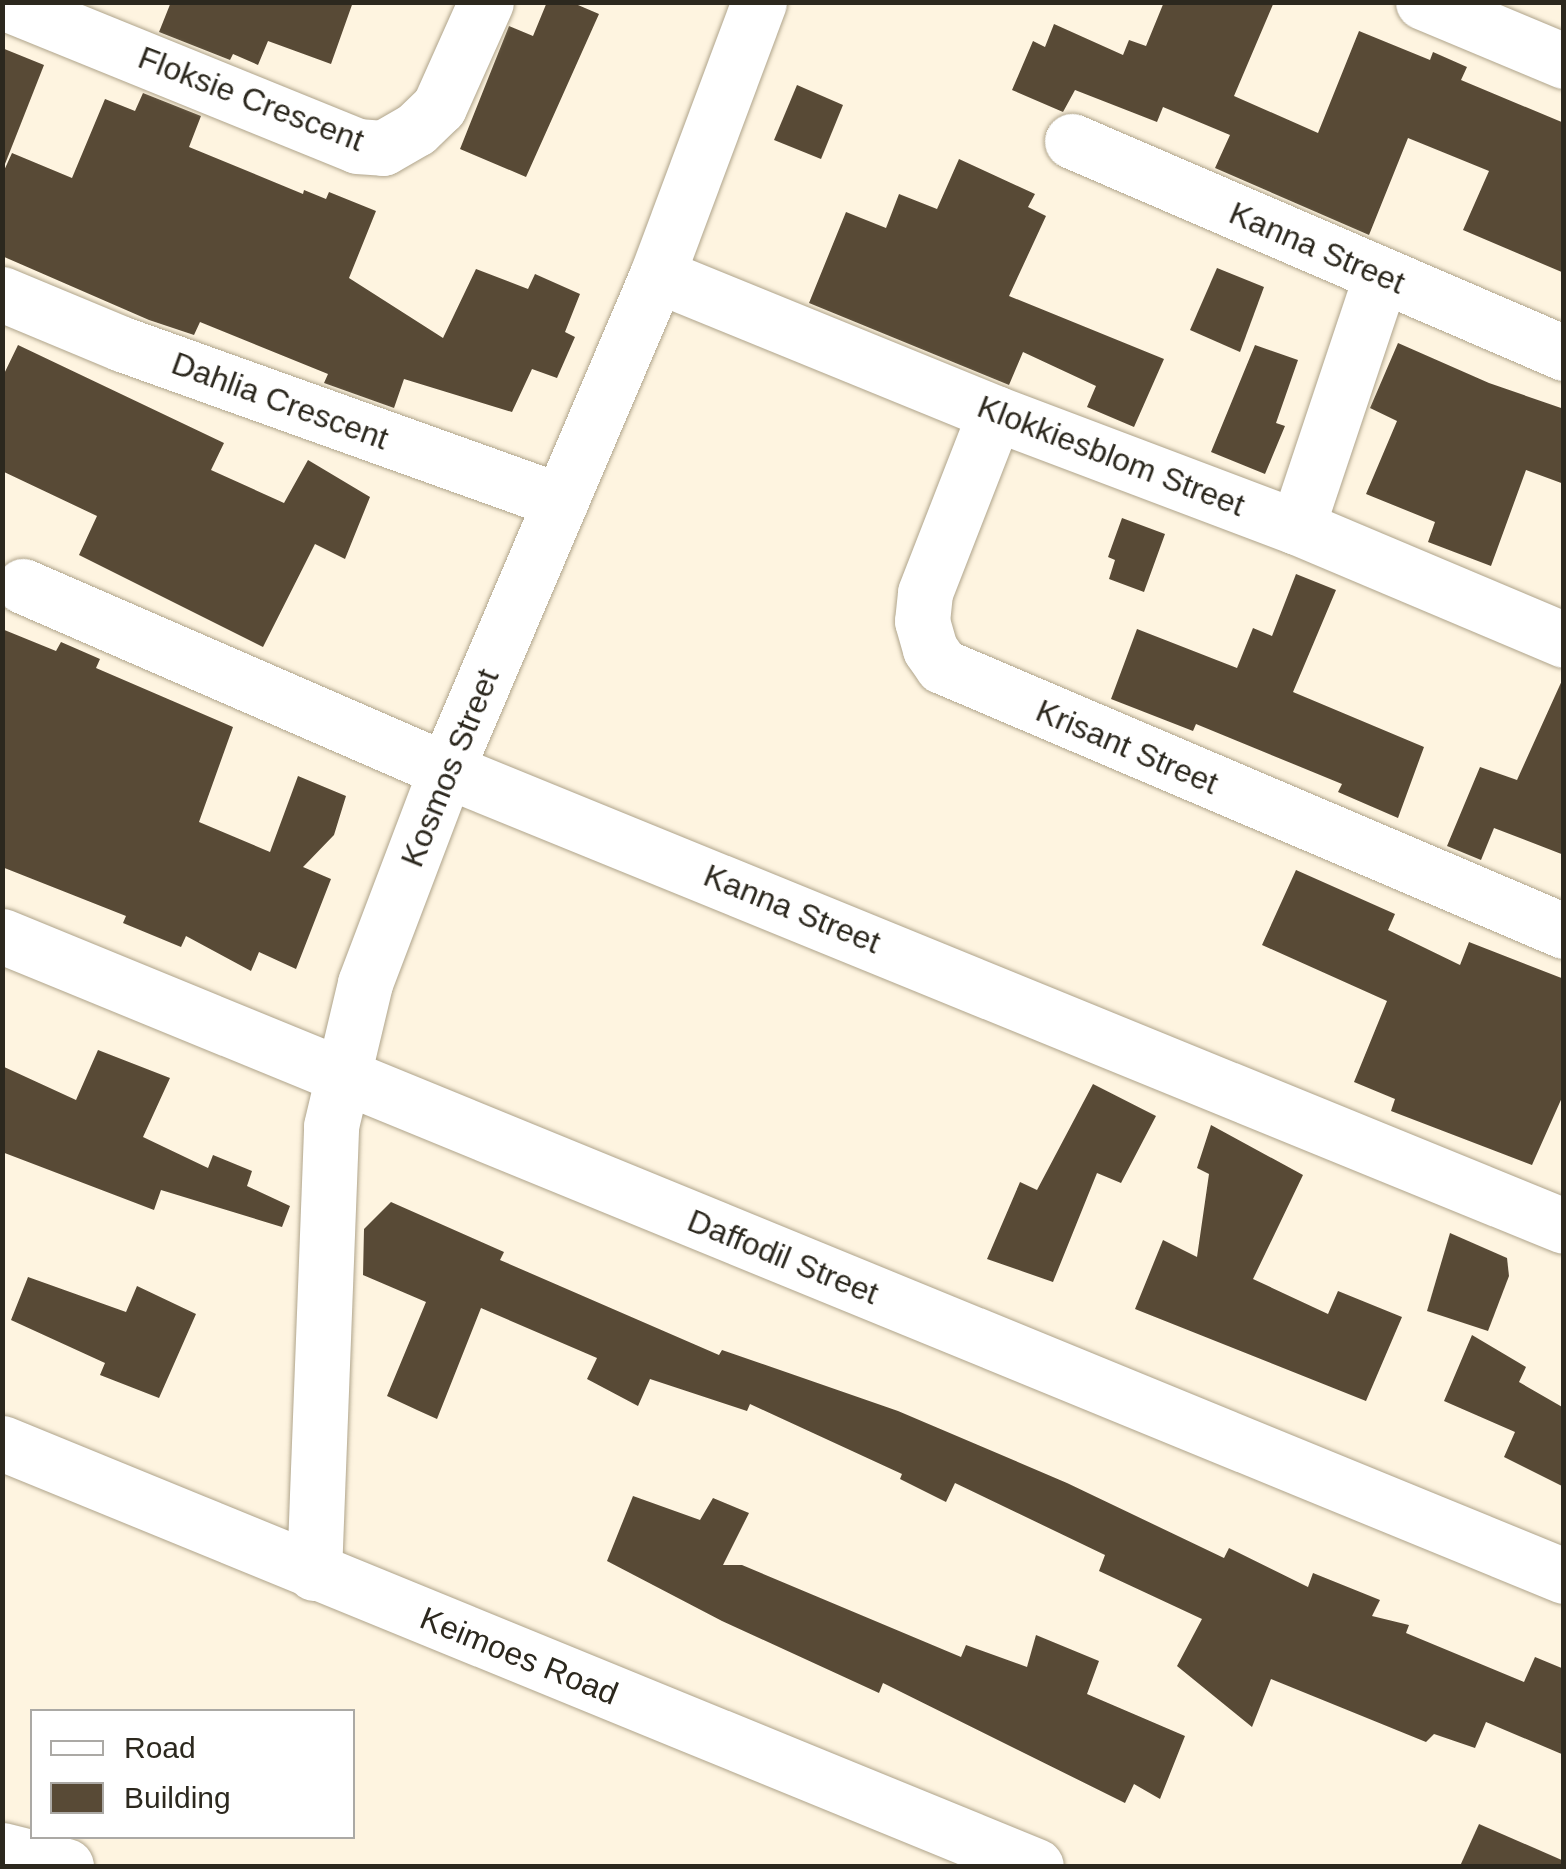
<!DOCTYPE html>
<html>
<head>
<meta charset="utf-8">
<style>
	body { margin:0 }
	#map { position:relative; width:1566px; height:1869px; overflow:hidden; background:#fef4e0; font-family:Arial,sans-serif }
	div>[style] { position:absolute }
	.building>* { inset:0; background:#584a36 }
	.roads { filter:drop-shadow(0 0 2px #afa48b) drop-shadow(0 0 2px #afa48b) }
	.minor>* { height:55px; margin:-27.5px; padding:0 27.5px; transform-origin:27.5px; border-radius:27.5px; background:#fff }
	span { translate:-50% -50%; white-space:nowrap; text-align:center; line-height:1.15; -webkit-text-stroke:10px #fff; paint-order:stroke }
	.street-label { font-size:32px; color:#2c281e }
	.frame { position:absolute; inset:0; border:5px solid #2c281e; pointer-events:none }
	.legend { position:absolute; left:30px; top:1709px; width:325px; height:130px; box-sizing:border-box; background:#fff; border:2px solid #aba9a5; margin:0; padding:12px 18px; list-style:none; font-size:30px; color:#2c281e }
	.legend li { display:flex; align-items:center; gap:20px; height:50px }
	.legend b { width:50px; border:2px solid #aba9a5 }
</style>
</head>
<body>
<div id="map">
	<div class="building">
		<div style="clip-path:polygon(171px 2px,353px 2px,331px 64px,268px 41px,258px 65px,233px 54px,230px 60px,159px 32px)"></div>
		<div style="clip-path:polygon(547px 2px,571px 2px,599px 14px,526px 177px,460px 149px,509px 26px,533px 36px)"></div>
		<div style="clip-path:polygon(1164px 2px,1274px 2px,1234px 96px,1318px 133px,1359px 31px,1430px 60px,1433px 52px,1467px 67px,1461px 80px,1564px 123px,1564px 273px,1463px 230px,1489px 171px,1408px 138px,1369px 235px,1215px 168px,1230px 135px,1163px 107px,1157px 122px,1075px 90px,1063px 112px,1012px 90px,1033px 41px,1045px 47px,1054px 24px,1123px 55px,1129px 40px,1146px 46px)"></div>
		<div style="clip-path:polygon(2px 48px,44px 65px,5px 164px,2px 163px)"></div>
		<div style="clip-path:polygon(797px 85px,843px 105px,821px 159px,774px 140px)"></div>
		<div style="clip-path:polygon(143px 93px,201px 116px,189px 147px,303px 194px,304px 190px,326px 199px,329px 192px,376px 211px,349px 278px,443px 338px,476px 269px,528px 289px,535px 274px,580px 294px,565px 332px,575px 337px,557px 378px,532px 369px,512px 412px,404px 379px,394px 408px,324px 383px,328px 374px,200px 322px,194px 335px,149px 320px,2px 256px,2px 175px,12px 153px,72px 178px,105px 99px,135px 111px)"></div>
		<div style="clip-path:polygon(959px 159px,1035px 194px,1028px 207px,1046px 216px,1009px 296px,1164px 359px,1134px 427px,1087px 407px,1096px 386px,1023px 352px,1009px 385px,809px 303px,846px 212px,886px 228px,899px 194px,937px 209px)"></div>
		<div style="clip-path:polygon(1217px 268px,1264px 287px,1240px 352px,1190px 330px)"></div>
		<div style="clip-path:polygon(1398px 343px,1489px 383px,1564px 409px,1564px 484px,1526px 470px,1491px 566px,1428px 542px,1435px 522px,1366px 494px,1397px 421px,1370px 408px)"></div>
		<div style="clip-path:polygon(18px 345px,224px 443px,211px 470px,284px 503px,308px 460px,370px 497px,345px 559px,315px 544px,263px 647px,79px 555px,97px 516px,2px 471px,2px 378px)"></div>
		<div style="clip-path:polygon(1255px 345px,1298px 360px,1276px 423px,1285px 426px,1265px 474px,1211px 452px)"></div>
		<div style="clip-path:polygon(1122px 518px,1165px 534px,1144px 592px,1109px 579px,1115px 560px,1108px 557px)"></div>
		<div style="clip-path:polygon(1296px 574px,1336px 590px,1293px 692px,1424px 747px,1398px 818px,1338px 792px,1342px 784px,1196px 724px,1193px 731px,1111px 699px,1137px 629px,1237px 668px,1253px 628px,1272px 636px)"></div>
		<div style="clip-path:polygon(2px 629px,56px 651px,61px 642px,100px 659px,96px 668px,233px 727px,199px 822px,270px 852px,298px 776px,346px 796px,334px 835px,303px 867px,331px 879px,296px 969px,259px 952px,251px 971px,186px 936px,181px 947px,123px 923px,126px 916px,2px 867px)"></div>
		<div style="clip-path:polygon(1564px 676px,1564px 855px,1494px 828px,1481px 860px,1447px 846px,1480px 767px,1517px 780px)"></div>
		<div style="clip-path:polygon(1296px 870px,1395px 914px,1388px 930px,1460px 965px,1469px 942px,1564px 979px,1564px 1093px,1532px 1165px,1391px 1111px,1395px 1099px,1354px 1082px,1387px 1001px,1262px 945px)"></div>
		<div style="clip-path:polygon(98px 1050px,170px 1078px,143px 1137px,208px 1168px,213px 1155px,252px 1171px,247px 1186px,290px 1206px,282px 1227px,161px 1190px,154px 1210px,2px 1152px,2px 1066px,76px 1100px)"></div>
		<div style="clip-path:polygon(1093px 1084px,1156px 1116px,1121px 1183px,1097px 1173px,1053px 1282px,987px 1259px,1020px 1182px,1037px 1190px)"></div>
		<div style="clip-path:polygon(1211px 1125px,1303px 1175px,1253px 1279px,1328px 1314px,1338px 1291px,1402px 1317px,1366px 1401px,1135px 1309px,1163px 1240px,1197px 1257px,1209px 1174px,1197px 1168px)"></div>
		<div style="clip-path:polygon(391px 1202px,504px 1252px,500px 1260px,719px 1355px,722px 1350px,898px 1411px,1067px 1483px,1224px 1558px,1229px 1548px,1308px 1587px,1313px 1573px,1380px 1600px,1372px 1616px,1409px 1625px,1406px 1633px,1524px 1682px,1535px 1657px,1564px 1669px,1564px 1755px,1486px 1722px,1475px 1748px,1434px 1734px,1426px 1742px,1271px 1679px,1252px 1727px,1177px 1666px,1202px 1619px,1099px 1571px,1105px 1555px,955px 1483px,946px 1502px,900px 1479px,902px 1474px,750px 1404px,747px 1411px,650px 1379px,638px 1406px,587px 1379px,597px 1358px,481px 1308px,437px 1419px,417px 1410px,387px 1396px,426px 1302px,363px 1275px,364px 1229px)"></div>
		<div style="clip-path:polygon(1450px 1233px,1507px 1258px,1509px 1276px,1488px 1331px,1427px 1311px)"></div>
		<div style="clip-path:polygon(28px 1277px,126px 1312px,137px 1286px,196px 1314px,159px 1398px,100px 1375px,105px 1363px,11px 1320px)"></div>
		<div style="clip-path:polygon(1472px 1335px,1526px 1367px,1519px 1382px,1564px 1408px,1564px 1487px,1504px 1457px,1515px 1432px,1444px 1401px)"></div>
		<div style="clip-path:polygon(633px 1496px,700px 1520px,713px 1498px,749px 1513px,723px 1565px,742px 1565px,961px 1657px,966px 1645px,1027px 1667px,1036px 1635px,1099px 1661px,1087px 1694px,1185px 1736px,1160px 1799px,1134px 1784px,1125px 1803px,883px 1683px,879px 1693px,722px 1621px,607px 1561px)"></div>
		<div style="clip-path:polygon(1479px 1824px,1564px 1861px,1564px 1866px,1460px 1866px)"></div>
	</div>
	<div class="roads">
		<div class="minor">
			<div style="left:3px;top:2px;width:382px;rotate:22.1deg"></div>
			<div style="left:357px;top:146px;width:26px;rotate:4deg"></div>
			<div style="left:383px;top:148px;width:38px;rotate:-30deg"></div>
			<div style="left:416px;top:129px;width:32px;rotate:-44deg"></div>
			<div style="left:439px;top:107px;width:115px;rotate:-65.9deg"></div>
			<div style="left:1423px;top:2px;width:153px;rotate:22.7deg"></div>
			<div style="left:1072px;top:141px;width:536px;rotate:23.31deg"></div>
			<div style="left:657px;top:275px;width:365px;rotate:22.2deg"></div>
			<div style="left:995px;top:413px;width:323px;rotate:20.7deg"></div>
			<div style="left:1297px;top:527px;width:290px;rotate:22.9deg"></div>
			<div style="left:2px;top:294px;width:130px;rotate:22.6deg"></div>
			<div style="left:122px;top:344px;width:466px;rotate:19.7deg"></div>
			<div style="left:995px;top:413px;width:193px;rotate:111.3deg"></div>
			<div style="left:925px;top:593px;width:28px;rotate:96deg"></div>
			<div style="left:922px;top:621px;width:29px;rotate:74deg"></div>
			<div style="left:930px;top:649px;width:21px;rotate:55deg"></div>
			<div style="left:942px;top:666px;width:676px;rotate:23.08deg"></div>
			<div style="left:1297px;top:527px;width:265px;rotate:-71.5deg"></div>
			<div style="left:23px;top:586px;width:461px;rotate:23.5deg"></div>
			<div style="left:446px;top:770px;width:1207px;rotate:22.19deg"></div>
			<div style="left:2px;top:936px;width:1688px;rotate:22.28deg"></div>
			<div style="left:2px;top:1443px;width:1117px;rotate:22.25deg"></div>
			<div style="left:314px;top:1573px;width:447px;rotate:-87.8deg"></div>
			<div style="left:331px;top:1126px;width:147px;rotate:-76.6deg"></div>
			<div style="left:365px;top:983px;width:228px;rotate:-69.2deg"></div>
			<div style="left:446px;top:770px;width:538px;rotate:-66.91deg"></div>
			<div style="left:657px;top:275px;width:291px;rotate:-69.5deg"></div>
			<div style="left:2px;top:1850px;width:66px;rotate:14deg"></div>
		</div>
	</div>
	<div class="street-label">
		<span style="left:251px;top:99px;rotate:21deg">Floksie Crescent</span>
		<span style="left:1317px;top:248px;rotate:23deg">Kanna Street</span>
		<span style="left:280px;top:401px;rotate:20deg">Dahlia Crescent</span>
		<span style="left:1111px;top:456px;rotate:21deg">Klokkiesblom Street</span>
		<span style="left:1127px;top:747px;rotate:23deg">Krisant Street</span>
		<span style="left:450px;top:768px;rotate:-68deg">Kosmos Street</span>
		<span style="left:792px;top:909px;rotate:22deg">Kanna Street</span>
		<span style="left:783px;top:1257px;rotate:22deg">Daffodil Street</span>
		<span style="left:519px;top:1656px;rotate:22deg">Keimoes Road</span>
	</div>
	<div class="frame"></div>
	<ul class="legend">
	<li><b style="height:12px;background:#fff"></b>Road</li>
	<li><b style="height:28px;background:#584a36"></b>Building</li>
	</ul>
</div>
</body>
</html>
